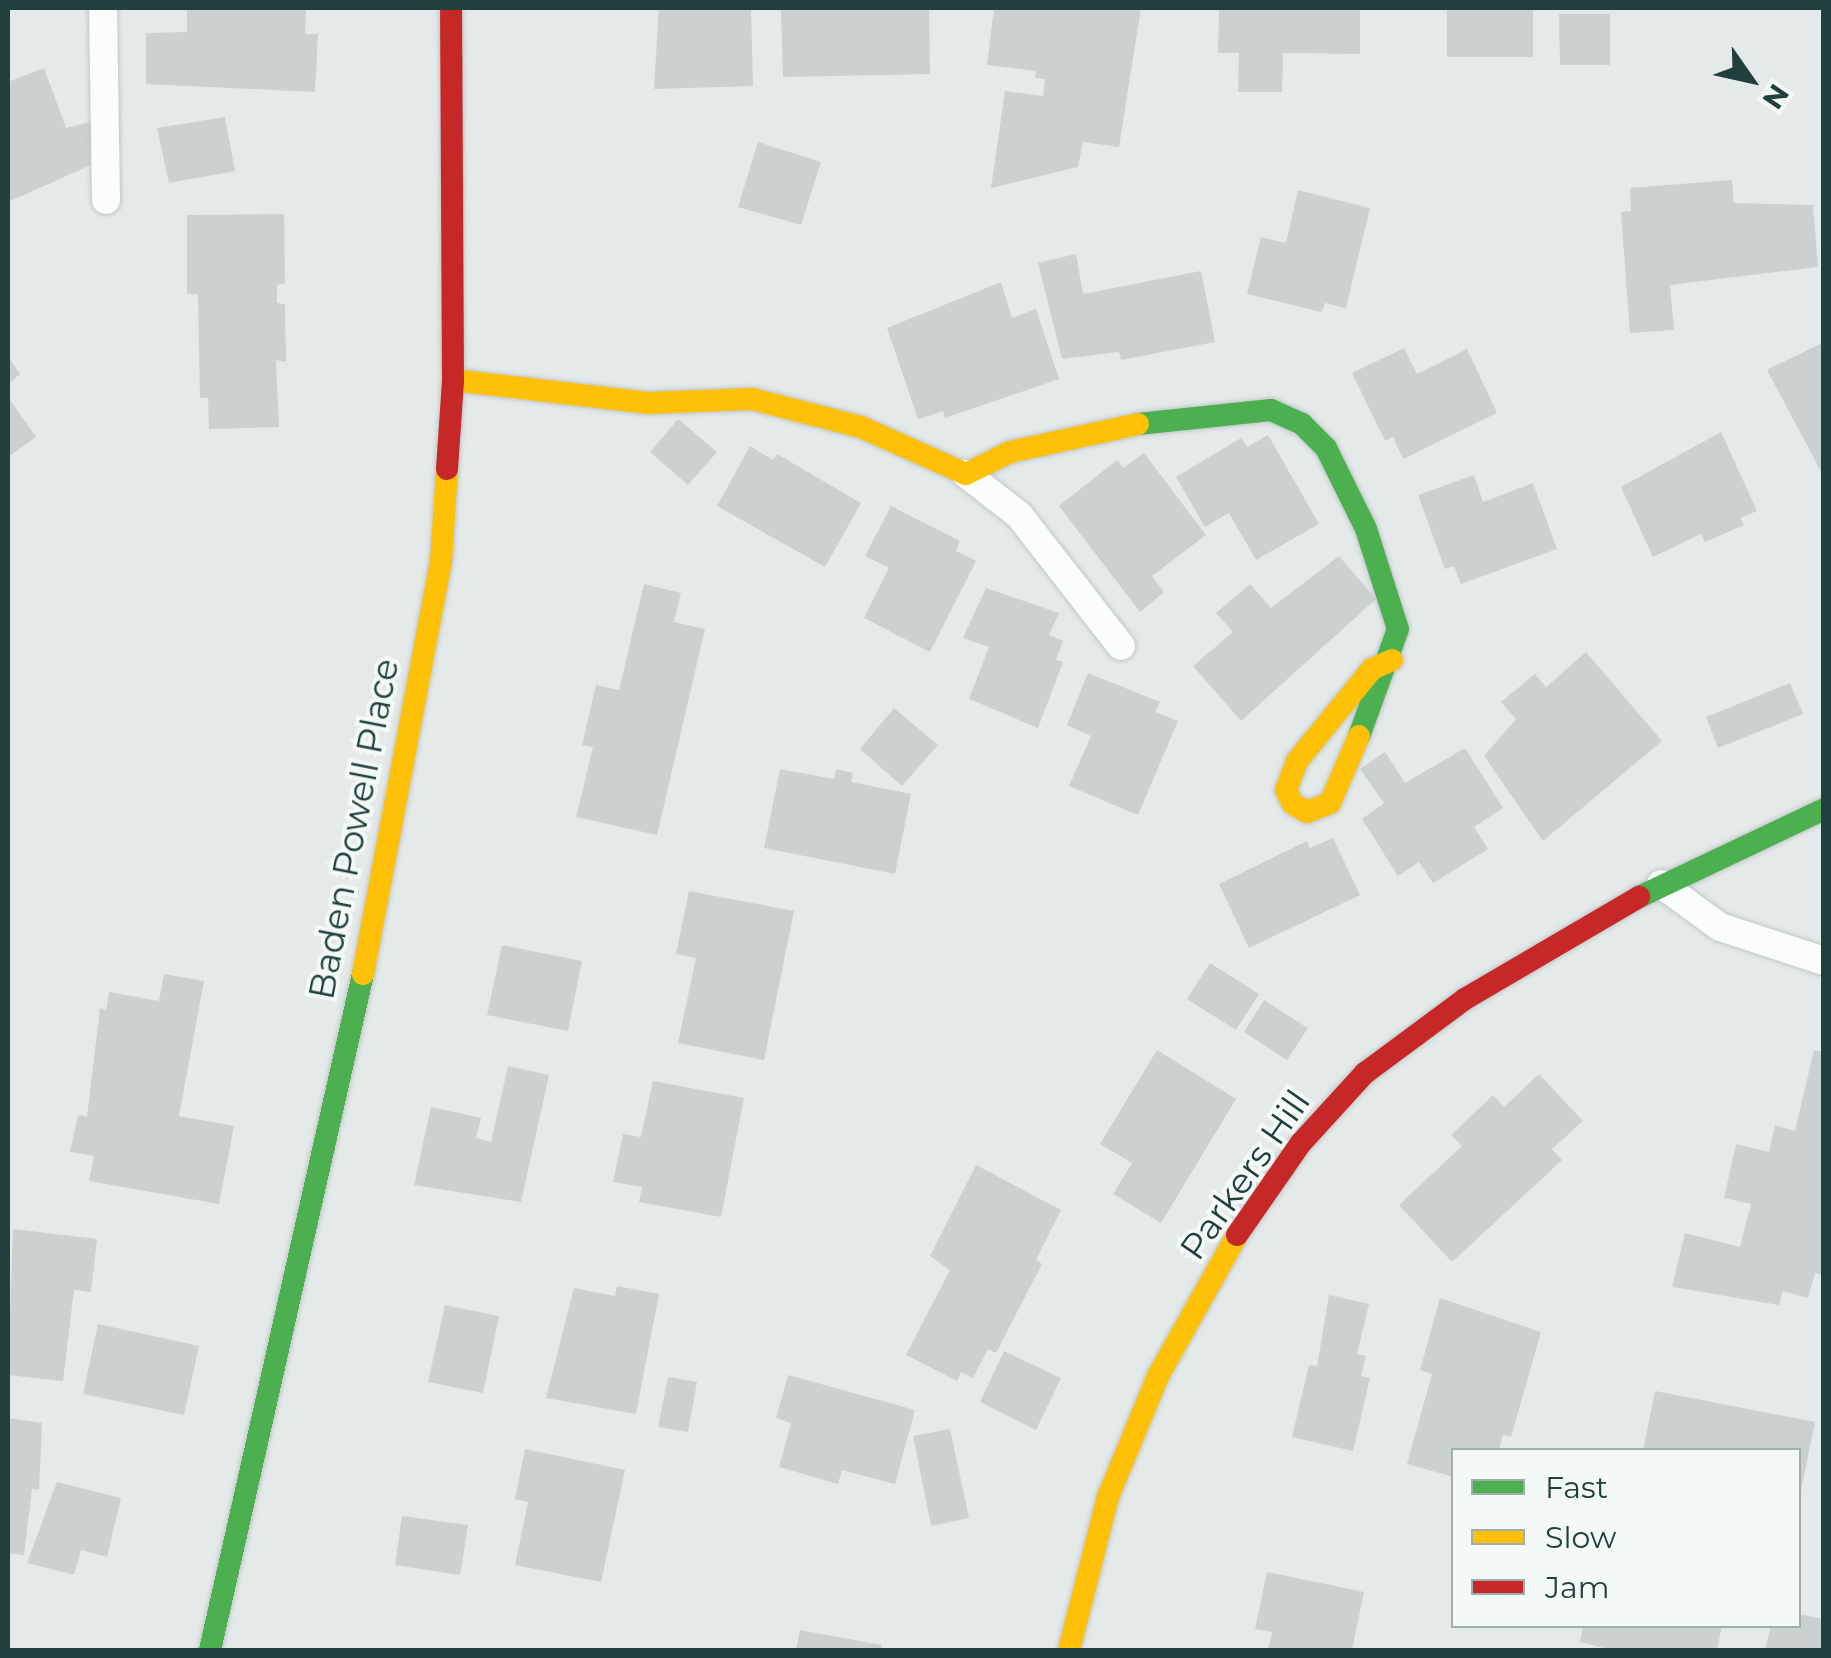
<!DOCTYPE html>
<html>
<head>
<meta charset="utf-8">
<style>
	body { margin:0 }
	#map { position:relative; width:1831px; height:1658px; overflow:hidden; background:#e4eae9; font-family:Montserrat,sans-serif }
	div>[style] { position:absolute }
	.building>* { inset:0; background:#cbd1d0 }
	.roads { filter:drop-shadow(0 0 2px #c1c7c6) drop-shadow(0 0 2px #c1c7c6) }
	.lane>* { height:28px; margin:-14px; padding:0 14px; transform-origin:14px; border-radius:14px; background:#fbfcfc }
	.fast>* { height:22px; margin:-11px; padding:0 11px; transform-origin:11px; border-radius:11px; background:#4caf50 }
	.slow>* { height:22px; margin:-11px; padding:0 11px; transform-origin:11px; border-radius:11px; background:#ffc107 }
	.jam>* { height:22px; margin:-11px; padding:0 11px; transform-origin:11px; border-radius:11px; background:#c62828 }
	span { translate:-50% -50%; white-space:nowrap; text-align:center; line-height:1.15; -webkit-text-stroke:8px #f2f9f7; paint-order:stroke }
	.street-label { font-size:35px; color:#203f3d }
	.frame { position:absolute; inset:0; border:10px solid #203f3d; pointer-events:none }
	.legend { position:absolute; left:1451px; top:1448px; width:350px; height:180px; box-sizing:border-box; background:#f2f9f7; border:2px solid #9eafad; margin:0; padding:12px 18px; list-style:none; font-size:30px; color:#203f3d }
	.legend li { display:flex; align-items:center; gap:20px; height:50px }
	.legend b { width:50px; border:2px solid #9eafad }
	.north { position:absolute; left:1701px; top:30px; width:100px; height:100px; -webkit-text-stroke:8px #f2f9f7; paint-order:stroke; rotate:124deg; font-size:28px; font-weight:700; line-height:40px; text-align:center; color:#203f3d }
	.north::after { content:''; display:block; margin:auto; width:35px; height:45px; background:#203f3d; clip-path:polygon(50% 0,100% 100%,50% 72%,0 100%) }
</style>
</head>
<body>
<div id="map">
	<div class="building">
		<div style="clip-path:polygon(187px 8px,306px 8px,305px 34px,318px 34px,315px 92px,146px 84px,146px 33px,187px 32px)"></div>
		<div style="clip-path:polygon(659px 8px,751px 8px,753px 86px,654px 89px)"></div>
		<div style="clip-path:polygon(781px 8px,929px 8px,930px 74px,783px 77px)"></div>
		<div style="clip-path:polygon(994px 8px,1141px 8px,1119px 147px,1083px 142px,1078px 167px,991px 188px,1005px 91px,1043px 96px,1045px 79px,1035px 78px,1036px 71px,987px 65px)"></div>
		<div style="clip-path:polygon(1219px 8px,1360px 8px,1360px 54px,1283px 53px,1282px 92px,1238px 92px,1239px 53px,1218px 53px)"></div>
		<div style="clip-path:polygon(1447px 8px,1533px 8px,1533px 57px,1447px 57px)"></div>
		<div style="clip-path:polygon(1559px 14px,1610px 14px,1610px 65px,1560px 65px)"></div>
		<div style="clip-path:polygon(44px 68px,66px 128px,91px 122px,100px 161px,8px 202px,8px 82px)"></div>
		<div style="clip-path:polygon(225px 117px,235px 171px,169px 183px,157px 128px)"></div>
		<div style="clip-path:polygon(758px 142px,821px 162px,801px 225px,738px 207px)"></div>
		<div style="clip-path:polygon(1732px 180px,1734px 203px,1813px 205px,1818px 267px,1670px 285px,1674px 330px,1630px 333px,1621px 212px,1631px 211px,1630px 188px)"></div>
		<div style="clip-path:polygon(1298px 190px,1370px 208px,1346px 308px,1325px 303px,1322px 312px,1247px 294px,1261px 237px,1286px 243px)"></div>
		<div style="clip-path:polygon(284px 214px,285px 283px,277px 285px,277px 303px,285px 304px,286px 362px,276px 360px,279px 427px,209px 429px,208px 398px,200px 398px,198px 294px,187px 294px,187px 215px)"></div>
		<div style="clip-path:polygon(1076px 254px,1083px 294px,1201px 271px,1215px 342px,1121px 360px,1119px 352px,1062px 359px,1038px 263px)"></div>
		<div style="clip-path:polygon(1001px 282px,1012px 318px,1036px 309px,1059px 379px,945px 418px,943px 411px,918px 419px,887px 328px)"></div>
		<div style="clip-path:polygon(1824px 342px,1824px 477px,1767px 370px)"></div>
		<div style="clip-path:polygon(1404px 348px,1417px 374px,1467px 349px,1497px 413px,1403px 459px,1393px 437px,1385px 441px,1352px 373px)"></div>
		<div style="clip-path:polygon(8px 356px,20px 374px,8px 384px)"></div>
		<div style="clip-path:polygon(8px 397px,36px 437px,8px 457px)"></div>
		<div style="clip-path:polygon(678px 419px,717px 452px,688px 485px,650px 452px)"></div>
		<div style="clip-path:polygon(1721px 432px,1757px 511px,1740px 518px,1744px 525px,1705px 542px,1701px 534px,1653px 557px,1621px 487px)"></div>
		<div style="clip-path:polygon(1268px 435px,1319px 524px,1256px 560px,1229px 513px,1205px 527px,1176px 477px,1241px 438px,1247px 447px)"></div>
		<div style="clip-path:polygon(750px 446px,773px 460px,777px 454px,861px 503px,825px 567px,717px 506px)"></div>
		<div style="clip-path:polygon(1144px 453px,1206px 535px,1152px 576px,1164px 592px,1140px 612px,1059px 506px,1117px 460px,1123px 468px)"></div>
		<div style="clip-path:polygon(1474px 475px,1483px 502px,1533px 483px,1557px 549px,1461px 584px,1454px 566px,1445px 569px,1418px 495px)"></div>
		<div style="clip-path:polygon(891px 506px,960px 541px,956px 551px,976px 561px,930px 652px,864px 618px,889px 568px,865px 556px)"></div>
		<div style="clip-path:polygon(1339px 556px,1376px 599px,1241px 721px,1193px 666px,1233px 632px,1216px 613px,1250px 584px,1271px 608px)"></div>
		<div style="clip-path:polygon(644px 584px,681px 593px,674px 622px,705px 629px,657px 835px,576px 817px,593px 747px,582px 745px,596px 685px,619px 690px)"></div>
		<div style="clip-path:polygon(986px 588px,1059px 613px,1049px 635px,1063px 641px,1056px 660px,1063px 662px,1038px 728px,969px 699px,989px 647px,963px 638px)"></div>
		<div style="clip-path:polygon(1586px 652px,1662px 741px,1543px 841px,1484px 756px,1516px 719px,1501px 702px,1535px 674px,1546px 687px)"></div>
		<div style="clip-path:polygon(1088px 673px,1160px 702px,1155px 712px,1178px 721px,1138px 815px,1069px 786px,1091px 736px,1067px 725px)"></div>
		<div style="clip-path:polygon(1790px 683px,1803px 714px,1718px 748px,1706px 717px)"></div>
		<div style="clip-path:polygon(894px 708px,938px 745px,902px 786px,860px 749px)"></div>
		<div style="clip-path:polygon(1465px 748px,1503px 808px,1474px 827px,1488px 849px,1433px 883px,1419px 862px,1398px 876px,1362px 819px,1384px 803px,1360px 769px,1385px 752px,1405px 783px)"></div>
		<div style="clip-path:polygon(780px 769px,834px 779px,836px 769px,853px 773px,851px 782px,911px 794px,895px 874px,764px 848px)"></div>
		<div style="clip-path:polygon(1333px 838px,1360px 895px,1249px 948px,1219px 884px,1307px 841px,1310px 848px)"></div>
		<div style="clip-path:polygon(689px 891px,794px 911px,764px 1060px,678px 1043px,696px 958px,676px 954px)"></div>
		<div style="clip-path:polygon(502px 945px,582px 961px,568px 1031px,487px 1015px)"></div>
		<div style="clip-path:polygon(1210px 963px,1259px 994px,1236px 1030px,1187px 999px)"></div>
		<div style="clip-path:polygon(164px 974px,204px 981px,179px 1116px,234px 1126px,219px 1204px,89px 1181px,94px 1156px,70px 1152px,78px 1115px,87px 1117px,100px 1008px,106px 1010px,109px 992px,159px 1001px)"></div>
		<div style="clip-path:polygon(1264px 1000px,1308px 1028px,1287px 1060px,1244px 1032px)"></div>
		<div style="clip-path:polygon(1157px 1050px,1236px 1099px,1161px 1223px,1113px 1194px,1132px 1163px,1100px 1144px)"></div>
		<div style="clip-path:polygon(1814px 1050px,1824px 1052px,1824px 1275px,1815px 1273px,1808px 1298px,1783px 1291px,1779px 1305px,1672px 1287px,1685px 1233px,1740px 1247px,1751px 1204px,1724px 1198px,1736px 1144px,1769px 1152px,1775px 1125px,1795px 1131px)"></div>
		<div style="clip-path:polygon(508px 1066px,549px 1075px,521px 1202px,414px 1185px,431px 1107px,481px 1118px,476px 1138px,491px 1142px)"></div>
		<div style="clip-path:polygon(1539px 1074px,1583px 1121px,1552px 1149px,1562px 1160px,1452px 1262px,1399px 1205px,1462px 1146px,1451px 1135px,1493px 1095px,1504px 1107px)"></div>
		<div style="clip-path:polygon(653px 1081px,744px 1098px,721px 1217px,639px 1202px,642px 1187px,613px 1182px,623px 1134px,641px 1137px)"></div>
		<div style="clip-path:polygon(976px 1165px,1061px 1210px,1036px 1260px,1042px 1264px,996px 1353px,988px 1349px,973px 1378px,961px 1372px,957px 1381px,906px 1355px,950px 1270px,930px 1256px)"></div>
		<div style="clip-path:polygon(13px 1229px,97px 1239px,91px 1292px,74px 1290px,63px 1381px,8px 1375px)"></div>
		<div style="clip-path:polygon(617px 1286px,659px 1294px,636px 1414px,546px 1398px,574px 1288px,615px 1296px)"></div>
		<div style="clip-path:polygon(1329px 1295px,1369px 1304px,1357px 1354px,1366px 1356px,1361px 1376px,1370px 1378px,1353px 1451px,1292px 1437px,1309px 1365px,1317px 1366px)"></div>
		<div style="clip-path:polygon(1440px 1298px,1541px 1332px,1511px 1437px,1503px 1435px,1499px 1450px,1454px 1450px,1454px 1477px,1407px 1464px,1432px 1374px,1420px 1370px)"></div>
		<div style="clip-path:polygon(445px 1305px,499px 1316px,483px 1393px,428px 1382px)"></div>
		<div style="clip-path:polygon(98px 1324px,199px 1346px,184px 1415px,83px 1394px)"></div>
		<div style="clip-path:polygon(1004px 1351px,1061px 1378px,1036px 1430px,980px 1402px)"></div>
		<div style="clip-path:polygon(788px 1375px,915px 1410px,895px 1484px,842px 1470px,838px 1484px,779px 1467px,791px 1423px,776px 1418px)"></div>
		<div style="clip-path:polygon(668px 1377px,697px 1382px,688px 1432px,658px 1427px)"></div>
		<div style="clip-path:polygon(1655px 1391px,1815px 1422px,1800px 1496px,1798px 1450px,1643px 1450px)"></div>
		<div style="clip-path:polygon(8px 1418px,42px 1423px,39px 1490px,32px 1489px,24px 1555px,8px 1553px)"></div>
		<div style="clip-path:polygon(950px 1429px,969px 1518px,931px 1526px,913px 1436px)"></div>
		<div style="clip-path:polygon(525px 1449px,625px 1470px,601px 1582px,515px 1565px,528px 1502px,515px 1499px)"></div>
		<div style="clip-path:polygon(57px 1482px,121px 1498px,107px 1557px,81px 1550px,74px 1575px,27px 1563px)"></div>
		<div style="clip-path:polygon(402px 1516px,468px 1525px,460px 1575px,395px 1565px)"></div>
		<div style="clip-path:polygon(1267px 1572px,1364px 1592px,1352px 1650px,1268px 1650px,1272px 1632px,1255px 1629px)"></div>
		<div style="clip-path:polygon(1798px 1614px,1824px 1619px,1824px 1650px,1765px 1650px,1771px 1626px,1798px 1626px)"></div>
		<div style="clip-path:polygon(1583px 1626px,1722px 1626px,1717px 1650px,1612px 1650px,1580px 1642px)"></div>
		<div style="clip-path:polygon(800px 1630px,882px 1645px,881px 1650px,796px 1650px)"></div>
	</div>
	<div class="roads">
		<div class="lane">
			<div style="left:103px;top:8px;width:192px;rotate:89.1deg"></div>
			<div style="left:966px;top:474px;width:67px;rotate:37.7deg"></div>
			<div style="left:1019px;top:515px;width:166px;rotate:52.1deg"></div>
			<div style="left:1661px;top:884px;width:73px;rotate:36.1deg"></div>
			<div style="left:1720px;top:927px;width:109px;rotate:18.1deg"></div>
		</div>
		<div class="fast">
			<div style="left:1138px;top:424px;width:134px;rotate:-6deg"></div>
			<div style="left:1271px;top:410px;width:34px;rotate:24deg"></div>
			<div style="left:1302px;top:424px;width:34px;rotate:45deg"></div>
			<div style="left:1326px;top:448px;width:90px;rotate:63.7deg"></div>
			<div style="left:1366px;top:529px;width:105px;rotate:72.3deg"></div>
			<div style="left:1398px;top:629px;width:114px;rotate:110deg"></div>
			<div style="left:1639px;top:897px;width:205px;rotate:-25.4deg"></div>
			<div style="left:210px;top:1650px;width:693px;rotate:-77.25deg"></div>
		</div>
		<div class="slow">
			<div style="left:453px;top:380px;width:197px;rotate:6.7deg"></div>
			<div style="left:649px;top:403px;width:103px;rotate:-2.2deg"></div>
			<div style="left:752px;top:399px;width:113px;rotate:14.4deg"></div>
			<div style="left:861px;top:427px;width:115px;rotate:24.1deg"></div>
			<div style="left:966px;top:474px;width:49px;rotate:-26.6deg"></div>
			<div style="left:1010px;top:452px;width:131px;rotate:-12.3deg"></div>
			<div style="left:1359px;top:736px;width:73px;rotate:113.4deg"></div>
			<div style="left:1330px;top:803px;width:25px;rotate:159deg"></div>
			<div style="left:1307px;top:812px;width:16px;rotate:-150deg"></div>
			<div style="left:1293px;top:804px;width:16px;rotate:-117deg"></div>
			<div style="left:1286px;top:790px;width:31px;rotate:-69deg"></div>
			<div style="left:1297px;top:761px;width:119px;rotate:-50.8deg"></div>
			<div style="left:1372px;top:669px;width:22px;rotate:-24deg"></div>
			<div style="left:363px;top:974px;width:419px;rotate:-79.3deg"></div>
			<div style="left:441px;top:562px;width:93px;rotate:-86.3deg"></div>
			<div style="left:1069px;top:1650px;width:158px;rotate:-75.7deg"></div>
			<div style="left:1108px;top:1497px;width:131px;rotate:-67.5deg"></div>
			<div style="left:1158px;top:1376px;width:162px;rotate:-60.7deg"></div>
		</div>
		<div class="jam">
			<div style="left:447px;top:469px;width:89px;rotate:-86.1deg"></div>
			<div style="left:453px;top:380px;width:372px;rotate:-90.3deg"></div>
			<div style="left:1237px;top:1235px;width:112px;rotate:-55.2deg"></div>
			<div style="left:1301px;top:1143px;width:95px;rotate:-47.6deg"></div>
			<div style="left:1365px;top:1073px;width:124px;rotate:-36.5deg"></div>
			<div style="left:1465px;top:999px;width:202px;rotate:-30.4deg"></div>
		</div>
	</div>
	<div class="street-label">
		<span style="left:354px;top:829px;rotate:-79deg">Baden Powell Place</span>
		<span style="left:1245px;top:1175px;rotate:-55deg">Parkers Hill</span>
	</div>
	<div class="frame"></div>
	<ul class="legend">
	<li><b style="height:12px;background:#4caf50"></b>Fast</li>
	<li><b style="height:12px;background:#ffc107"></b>Slow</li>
	<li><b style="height:12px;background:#c62828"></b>Jam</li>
	</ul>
	<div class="north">N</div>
</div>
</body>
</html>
